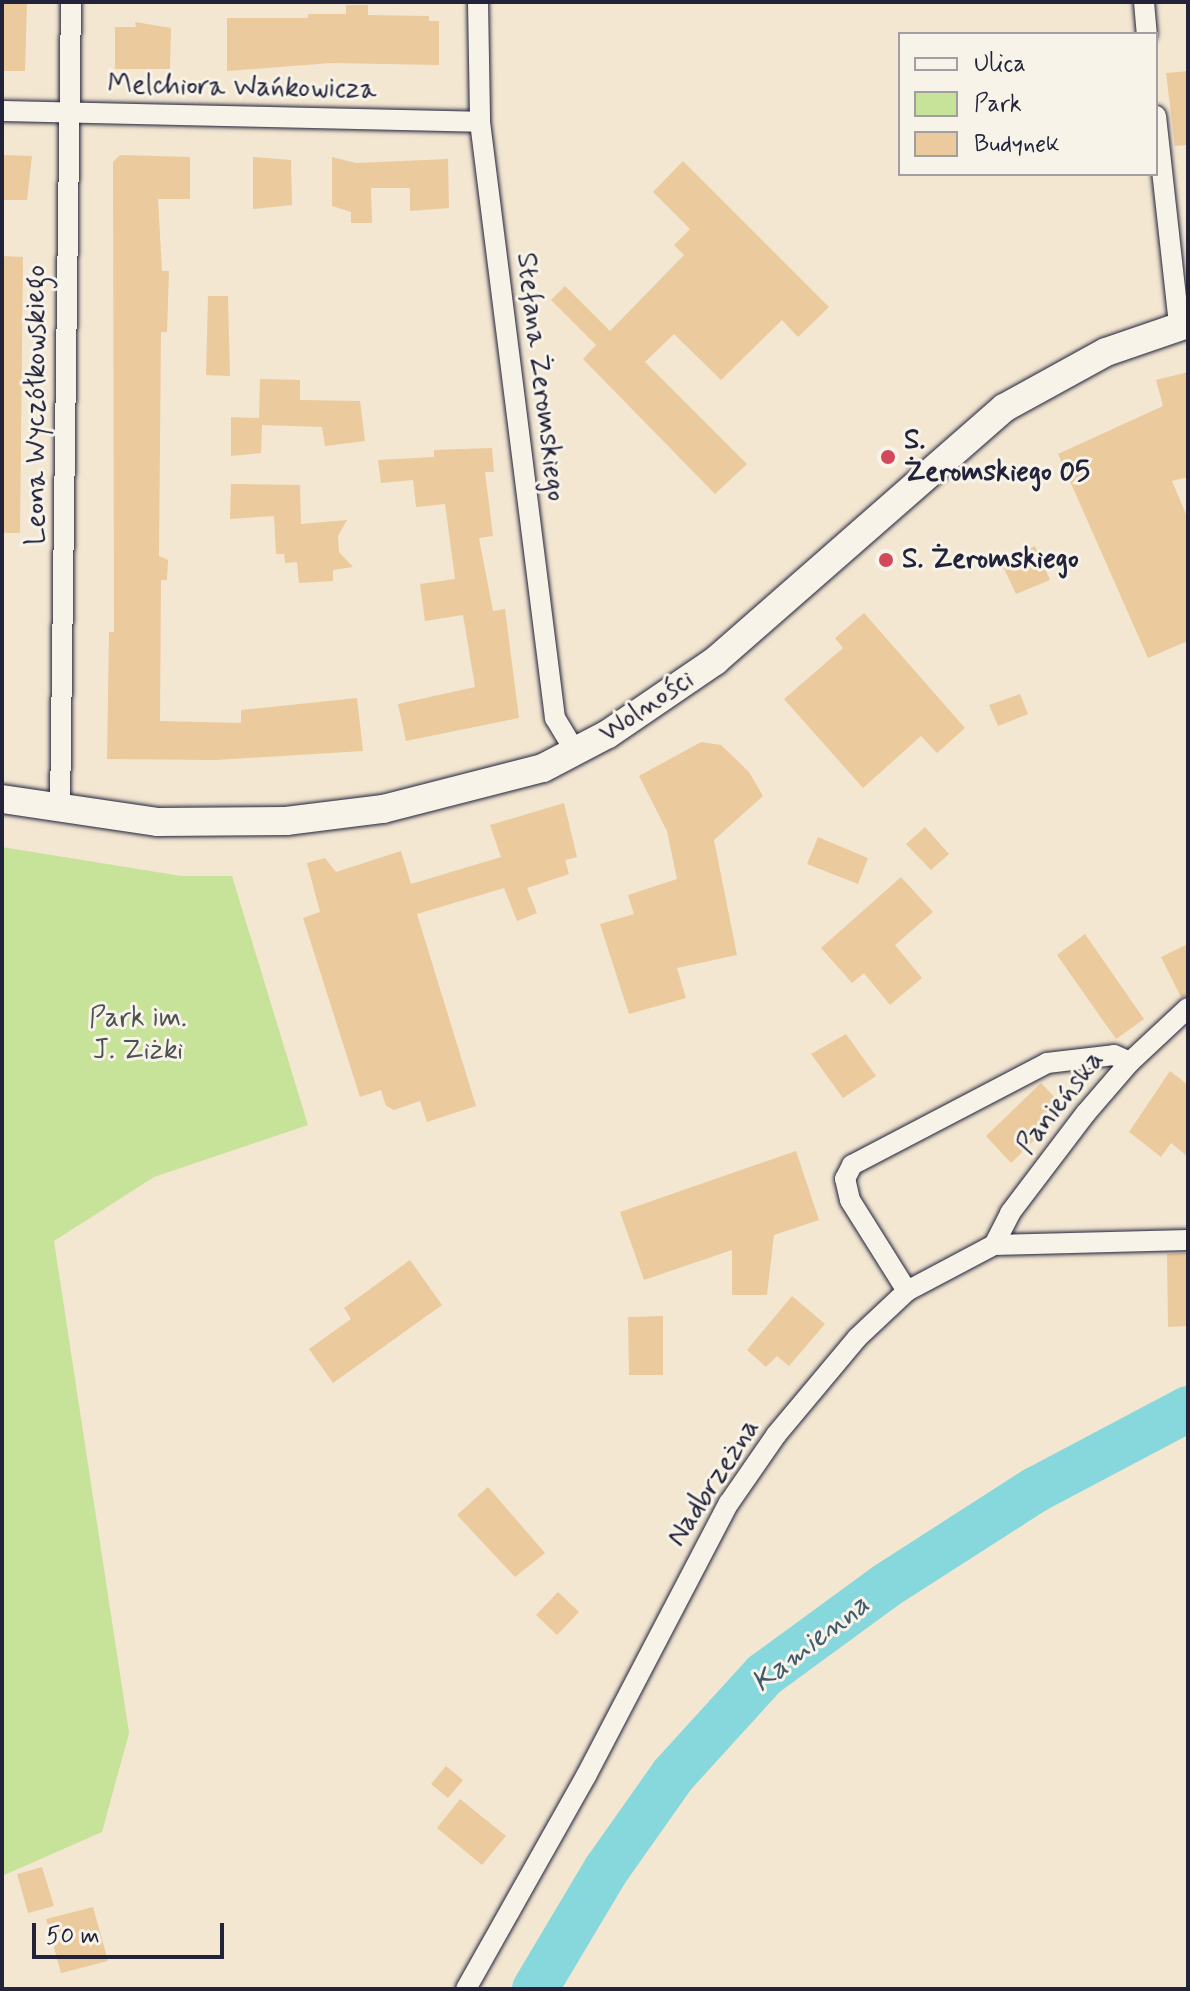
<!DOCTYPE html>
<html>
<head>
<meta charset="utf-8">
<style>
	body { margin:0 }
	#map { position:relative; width:1190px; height:1991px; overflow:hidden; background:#f3e7d2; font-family:Mynerve,sans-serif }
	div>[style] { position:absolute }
	.green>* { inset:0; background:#c7e299 }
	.river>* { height:46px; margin:-23px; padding:0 23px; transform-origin:23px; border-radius:23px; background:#87d8dd }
	.building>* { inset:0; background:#ebca9d }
	.roads { filter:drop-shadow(0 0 2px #22223b) drop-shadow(0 0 2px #22223b) }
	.street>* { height:20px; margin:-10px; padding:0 10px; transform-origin:10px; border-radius:10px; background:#f7f3e8 }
	.secondary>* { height:28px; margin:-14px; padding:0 14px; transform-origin:14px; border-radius:14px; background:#f7f3e8 }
	.dots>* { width:22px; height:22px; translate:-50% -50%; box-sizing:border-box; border:4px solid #f7f3e8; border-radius:50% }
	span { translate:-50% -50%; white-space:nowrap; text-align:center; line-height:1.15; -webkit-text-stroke:6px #f7f3e8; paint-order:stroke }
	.street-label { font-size:28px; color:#22223b }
	.poi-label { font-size:28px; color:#22223b; font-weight:700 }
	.left { translate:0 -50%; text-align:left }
	.park-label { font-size:28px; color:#4b5252 }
	.water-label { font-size:30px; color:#40596c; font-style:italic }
	.frame { position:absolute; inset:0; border:4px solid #22223b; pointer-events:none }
	.legend { position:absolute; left:898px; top:32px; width:260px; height:144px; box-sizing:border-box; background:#f7f3e8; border:2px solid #a29fa3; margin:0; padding:10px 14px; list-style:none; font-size:24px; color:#22223b }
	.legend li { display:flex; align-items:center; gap:16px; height:40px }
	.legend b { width:40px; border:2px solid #a29fa3 }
	.scale { position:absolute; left:32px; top:1923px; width:192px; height:36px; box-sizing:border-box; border:4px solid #22223b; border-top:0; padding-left:10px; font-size:24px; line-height:28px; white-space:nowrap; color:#22223b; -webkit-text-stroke:6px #f7f3e8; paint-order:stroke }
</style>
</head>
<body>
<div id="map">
	<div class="green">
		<div style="clip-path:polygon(2px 847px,181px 876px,232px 876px,308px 1125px,154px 1177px,54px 1241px,129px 1733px,102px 1832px,2px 1876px)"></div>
	</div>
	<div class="river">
		<div style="left:535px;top:1989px;width:139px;rotate:-59.2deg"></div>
		<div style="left:606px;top:1870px;width:116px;rotate:-54.8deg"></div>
		<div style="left:673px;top:1775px;width:135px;rotate:-47.7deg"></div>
		<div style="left:764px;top:1675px;width:152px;rotate:-36.2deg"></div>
		<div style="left:887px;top:1585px;width:176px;rotate:-32.7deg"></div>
		<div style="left:1035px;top:1490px;width:173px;rotate:-27.9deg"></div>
	</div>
	<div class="building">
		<div style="clip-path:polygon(2px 2px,27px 2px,25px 71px,2px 71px)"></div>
		<div style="clip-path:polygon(346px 5px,368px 5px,368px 15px,429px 16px,429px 21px,439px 21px,439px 65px,331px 63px,227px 71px,227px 18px,308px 18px,308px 14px,346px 14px)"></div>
		<div style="clip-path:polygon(135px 22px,171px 28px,170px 69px,115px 69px,115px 27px,136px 27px)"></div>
		<div style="clip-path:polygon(1188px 71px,1188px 145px,1175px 146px,1166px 73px)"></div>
		<div style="clip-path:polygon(2px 155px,32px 156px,27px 200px,2px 200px)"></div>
		<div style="clip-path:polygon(120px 155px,190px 157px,190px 199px,158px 199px,162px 271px,169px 271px,167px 332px,161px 332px,159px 556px,168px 560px,167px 580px,161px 580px,160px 721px,241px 723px,241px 710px,357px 698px,363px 751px,215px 760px,107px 759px,109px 632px,114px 632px,113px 162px)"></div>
		<div style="clip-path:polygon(253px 157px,291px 160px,292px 205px,253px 209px)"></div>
		<div style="clip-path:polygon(332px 157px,356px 163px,448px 159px,449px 208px,410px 211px,410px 188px,371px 188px,372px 223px,351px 223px,351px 212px,332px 206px)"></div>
		<div style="clip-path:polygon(683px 161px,829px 307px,798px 337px,782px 320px,721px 380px,674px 334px,645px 362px,747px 464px,715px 494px,583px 359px,596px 345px,551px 300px,565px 286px,610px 331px,684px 255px,674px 245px,690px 229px,653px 192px)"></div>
		<div style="clip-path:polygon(2px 256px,23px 257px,20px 533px,2px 533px)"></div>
		<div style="clip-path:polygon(208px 296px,228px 296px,230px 376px,206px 375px)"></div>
		<div style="clip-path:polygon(1188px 372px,1188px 477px,1172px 481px,1188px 519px,1188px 641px,1148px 658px,1058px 454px,1163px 406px,1156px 380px)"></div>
		<div style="clip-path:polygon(260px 379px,300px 380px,300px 400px,360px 401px,365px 441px,325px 446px,322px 427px,262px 425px,261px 453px,231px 456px,231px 417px,259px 418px)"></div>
		<div style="clip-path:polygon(492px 448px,494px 472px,485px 472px,493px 536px,479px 538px,493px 611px,505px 609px,519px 718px,406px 741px,398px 704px,475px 687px,463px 615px,425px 621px,420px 584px,455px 579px,445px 504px,416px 507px,413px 480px,381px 483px,378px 460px,434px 457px,434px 450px)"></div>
		<div style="clip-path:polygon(231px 484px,300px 485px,301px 524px,347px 520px,338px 536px,339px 552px,353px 567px,333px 570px,333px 581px,299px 583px,297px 562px,285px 563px,284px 554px,276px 554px,274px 516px,230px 519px)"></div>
		<div style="clip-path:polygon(1035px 546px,1050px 580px,1016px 594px,1001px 562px)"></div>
		<div style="clip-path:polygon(864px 613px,965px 728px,937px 753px,921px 736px,863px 788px,784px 699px,843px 648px,835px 638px)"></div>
		<div style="clip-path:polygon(1020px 694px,1028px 714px,998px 726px,989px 705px)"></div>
		<div style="clip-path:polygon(701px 742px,721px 745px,749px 772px,763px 796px,714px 840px,737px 955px,677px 968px,686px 998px,629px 1014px,600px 924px,634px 914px,628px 895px,677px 879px,667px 831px,639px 776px)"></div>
		<div style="clip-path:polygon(564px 803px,577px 857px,565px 860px,569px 874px,527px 888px,537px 913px,517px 921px,504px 888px,417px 914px,476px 1106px,427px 1122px,420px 1101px,394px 1110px,386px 1106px,381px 1090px,360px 1097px,303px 918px,320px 912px,307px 863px,325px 858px,336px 872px,401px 851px,411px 884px,501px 857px,490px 825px)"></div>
		<div style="clip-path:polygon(925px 827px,949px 854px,931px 870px,906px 844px)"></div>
		<div style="clip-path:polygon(818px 837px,868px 858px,858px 884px,807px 864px)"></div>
		<div style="clip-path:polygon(901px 877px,933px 912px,895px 945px,922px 978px,890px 1005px,864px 973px,852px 983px,821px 948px)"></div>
		<div style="clip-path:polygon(1085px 934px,1144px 1019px,1116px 1039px,1057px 955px)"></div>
		<div style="clip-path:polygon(1188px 944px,1188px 995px,1181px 997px,1161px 957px)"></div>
		<div style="clip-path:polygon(846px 1034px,876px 1076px,843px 1098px,811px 1054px)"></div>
		<div style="clip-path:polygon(1170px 1071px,1188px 1085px,1188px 1157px,1171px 1143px,1161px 1157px,1129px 1132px)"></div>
		<div style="clip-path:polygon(1041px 1083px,1066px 1109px,1011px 1163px,986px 1136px)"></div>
		<div style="clip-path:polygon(796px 1151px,819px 1220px,774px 1235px,767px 1295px,732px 1295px,732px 1250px,644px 1280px,620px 1212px)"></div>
		<div style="clip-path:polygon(1188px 1253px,1188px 1326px,1168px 1327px,1167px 1254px)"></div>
		<div style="clip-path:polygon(410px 1260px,442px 1305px,333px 1383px,309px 1349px,351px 1319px,344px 1308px)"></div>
		<div style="clip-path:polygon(792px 1296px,825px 1324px,789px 1366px,777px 1356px,766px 1367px,747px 1350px)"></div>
		<div style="clip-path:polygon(663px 1316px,663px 1375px,629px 1375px,628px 1317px)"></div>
		<div style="clip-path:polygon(488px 1487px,545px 1553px,515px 1577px,457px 1515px)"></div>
		<div style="clip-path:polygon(558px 1592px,579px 1612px,557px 1635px,536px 1615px)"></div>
		<div style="clip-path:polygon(446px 1766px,463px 1780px,448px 1798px,431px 1784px)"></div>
		<div style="clip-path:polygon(460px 1799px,506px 1836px,482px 1865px,437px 1828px)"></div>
		<div style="clip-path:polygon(42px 1867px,54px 1906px,28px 1913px,17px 1874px)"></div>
		<div style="clip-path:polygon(93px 1907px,108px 1961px,61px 1973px,46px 1919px)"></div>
	</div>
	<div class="roads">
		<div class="street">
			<div style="left:478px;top:2px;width:120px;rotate:89deg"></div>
			<div style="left:480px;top:122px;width:601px;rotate:82.83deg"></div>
			<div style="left:555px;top:718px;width:41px;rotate:59deg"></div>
			<div style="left:1144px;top:2px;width:32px;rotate:85deg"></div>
			<div style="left:2px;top:111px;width:478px;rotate:1.3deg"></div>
			<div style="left:1156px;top:116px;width:211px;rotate:83.7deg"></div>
			<div style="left:60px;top:808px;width:806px;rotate:-89.22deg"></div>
			<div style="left:994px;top:1245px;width:36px;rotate:-63deg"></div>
			<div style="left:1010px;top:1213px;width:126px;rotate:-52.8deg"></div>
			<div style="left:1086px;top:1113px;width:67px;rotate:-49.2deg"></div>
			<div style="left:1130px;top:1062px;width:79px;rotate:-43deg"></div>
			<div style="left:907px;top:1291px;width:107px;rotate:-122.1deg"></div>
			<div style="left:850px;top:1200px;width:22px;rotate:-103deg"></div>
			<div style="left:845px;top:1179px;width:16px;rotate:-63deg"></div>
			<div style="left:852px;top:1165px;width:220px;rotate:-27.6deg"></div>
			<div style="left:1047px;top:1063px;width:67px;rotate:-6.8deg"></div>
			<div style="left:1114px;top:1055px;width:17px;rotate:24deg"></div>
			<div style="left:466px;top:1989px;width:244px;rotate:-60.6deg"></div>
			<div style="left:586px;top:1776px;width:308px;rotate:-62.4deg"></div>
			<div style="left:729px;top:1503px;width:83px;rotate:-55.3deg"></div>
			<div style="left:776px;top:1435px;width:126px;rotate:-50.1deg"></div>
			<div style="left:857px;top:1338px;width:69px;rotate:-43.2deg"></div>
			<div style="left:907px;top:1291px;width:98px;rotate:-27.9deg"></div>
			<div style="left:994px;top:1245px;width:194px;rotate:-1.5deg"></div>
		</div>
		<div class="secondary">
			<div style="left:2px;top:799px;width:158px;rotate:8.4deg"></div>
			<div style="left:158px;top:822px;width:128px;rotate:-0.4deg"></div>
			<div style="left:286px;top:821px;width:98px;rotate:-7.1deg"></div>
			<div style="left:383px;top:809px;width:165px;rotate:-14.4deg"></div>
			<div style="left:543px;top:768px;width:73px;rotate:-27.6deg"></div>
			<div style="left:608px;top:734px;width:130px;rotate:-34.3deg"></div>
			<div style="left:715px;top:661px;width:384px;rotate:-41.2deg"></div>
			<div style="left:1004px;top:408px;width:116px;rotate:-28.8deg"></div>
			<div style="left:1106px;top:352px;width:87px;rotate:-18.9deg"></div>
		</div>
	</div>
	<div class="dots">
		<div style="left:888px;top:457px;background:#d1495b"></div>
		<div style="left:886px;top:560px;background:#d1495b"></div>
	</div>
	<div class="street-label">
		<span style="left:242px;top:88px;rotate:1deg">Melchiora Wańkowicza</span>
		<span style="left:540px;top:377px;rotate:83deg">Stefana Żeromskiego</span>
		<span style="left:37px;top:405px;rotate:-90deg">Leona Wyczółkowskiego</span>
		<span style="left:647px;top:707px;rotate:-34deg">Wolności</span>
		<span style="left:1061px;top:1103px;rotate:-52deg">Panieńska</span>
		<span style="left:714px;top:1483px;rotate:-57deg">Nadbrzeżna</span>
	</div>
	<div class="poi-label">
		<span class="left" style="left:904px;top:457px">S.<br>Żeromskiego 05</span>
		<span class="left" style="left:902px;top:560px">S. Żeromskiego</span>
	</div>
	<div class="park-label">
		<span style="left:138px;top:1035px">Park im.<br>J. Ziżki</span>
	</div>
	<div class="water-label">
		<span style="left:811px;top:1644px;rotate:-38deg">Kamienna</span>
	</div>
	<div class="frame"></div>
	<ul class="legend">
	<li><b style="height:10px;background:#f7f3e8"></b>Ulica</li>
	<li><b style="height:22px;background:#c7e299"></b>Park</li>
	<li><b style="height:22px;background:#ebca9d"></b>Budynek</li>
	</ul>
	<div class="scale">50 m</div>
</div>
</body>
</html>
